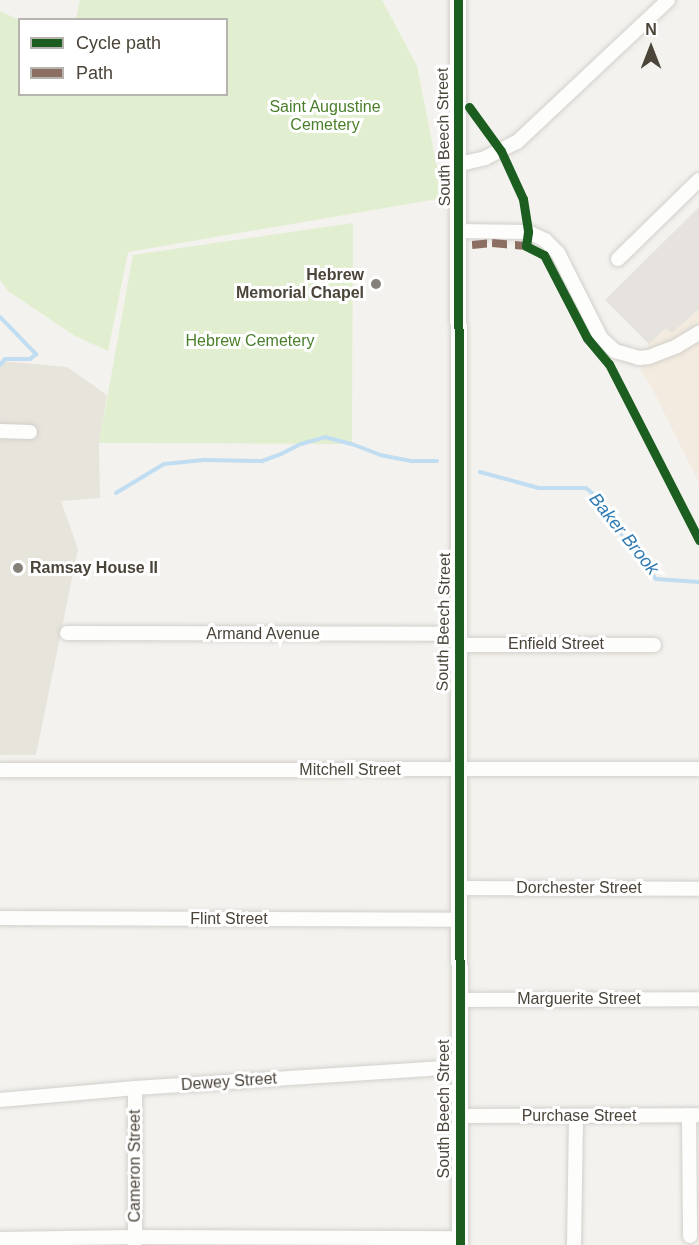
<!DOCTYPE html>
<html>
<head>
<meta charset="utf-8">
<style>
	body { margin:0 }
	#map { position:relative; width:699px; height:1245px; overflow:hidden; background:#f4f2ee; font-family:Arial,sans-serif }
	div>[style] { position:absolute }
	.residential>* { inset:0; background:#e7e4dc }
	.commercial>* { inset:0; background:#f3ebdf }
	.green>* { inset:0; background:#e1eecf }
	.parking>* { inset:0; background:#e6e3df }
	.stream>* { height:4px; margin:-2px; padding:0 2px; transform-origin:2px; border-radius:2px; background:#c0ddf1 }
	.roads { filter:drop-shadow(0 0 2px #d2d0cb) drop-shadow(0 0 2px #d2d0cb) }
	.minor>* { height:14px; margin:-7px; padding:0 7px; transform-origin:7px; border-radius:7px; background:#fdfdfc }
	.tertiary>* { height:16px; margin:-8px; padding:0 8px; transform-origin:8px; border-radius:8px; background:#fdfdfc }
	.quiet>* { height:8px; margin-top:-4px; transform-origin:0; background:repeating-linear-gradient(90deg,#8d6e63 0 15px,transparent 0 23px) }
	.cycleway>* { height:9px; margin:-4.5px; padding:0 4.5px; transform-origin:4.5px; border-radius:4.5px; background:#1b5e20 }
	.dots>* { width:16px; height:16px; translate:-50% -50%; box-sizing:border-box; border:3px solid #fff; border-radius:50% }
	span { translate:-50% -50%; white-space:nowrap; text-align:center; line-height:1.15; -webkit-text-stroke:6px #fff; paint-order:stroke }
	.park-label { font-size:16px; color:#4a7f2a }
	.street-label { font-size:16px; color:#4b4439 }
	.poi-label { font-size:16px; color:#4b4439; font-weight:700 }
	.right { translate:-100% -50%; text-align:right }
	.left { translate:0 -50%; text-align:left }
	.water-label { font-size:18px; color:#2e7ab2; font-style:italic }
	.legend { position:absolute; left:18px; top:18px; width:210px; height:78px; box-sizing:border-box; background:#fff; border:2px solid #b7b4b0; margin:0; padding:8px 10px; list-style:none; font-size:18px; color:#4b4439 }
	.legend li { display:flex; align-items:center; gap:12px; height:30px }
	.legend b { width:30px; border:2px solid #b7b4b0 }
	.north { position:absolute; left:621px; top:18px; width:60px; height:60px; -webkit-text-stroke:4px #fff; paint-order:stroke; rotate:0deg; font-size:16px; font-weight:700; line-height:24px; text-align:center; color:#4b4439 }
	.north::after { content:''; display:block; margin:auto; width:21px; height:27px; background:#4b4439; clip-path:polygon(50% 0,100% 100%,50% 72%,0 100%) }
</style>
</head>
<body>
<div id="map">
	<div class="residential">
		<div style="clip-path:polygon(0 361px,67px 367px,107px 395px,99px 443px,100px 498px,61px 501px,78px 549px,36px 755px,0 755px)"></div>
	</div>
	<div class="commercial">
		<div style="clip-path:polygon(699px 207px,699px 483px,653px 390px,641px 371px,649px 344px,605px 300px)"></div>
	</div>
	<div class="green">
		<div style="clip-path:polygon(80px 0,382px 0,417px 66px,443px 198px,128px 252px,108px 351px,75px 336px,8px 291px,0 280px,0 11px,19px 20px,20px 94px,226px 94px,226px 20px,76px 19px)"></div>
		<div style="clip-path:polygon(353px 223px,352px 444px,99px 443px,133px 255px)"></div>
	</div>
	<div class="parking">
		<div style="clip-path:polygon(699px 207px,699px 309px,672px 333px,666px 328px,649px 344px,605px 300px)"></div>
	</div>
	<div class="stream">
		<div style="left:0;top:317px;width:52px;rotate:45.8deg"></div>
		<div style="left:36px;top:354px;width:8px;rotate:140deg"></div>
		<div style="left:30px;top:359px;width:25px;rotate:180deg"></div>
		<div style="left:5px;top:359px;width:8px;rotate:130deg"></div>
		<div style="left:480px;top:472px;width:61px;rotate:15.2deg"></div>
		<div style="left:539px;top:488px;width:47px"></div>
		<div style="left:586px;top:488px;width:16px;rotate:40deg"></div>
		<div style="left:598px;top:498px;width:21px;rotate:61deg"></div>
		<div style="left:608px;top:516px;width:79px;rotate:52.7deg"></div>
		<div style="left:656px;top:579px;width:43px;rotate:4deg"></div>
		<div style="left:116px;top:493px;width:56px;rotate:-31.1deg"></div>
		<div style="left:164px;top:464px;width:40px;rotate:-5.7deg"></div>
		<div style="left:204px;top:460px;width:58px;rotate:1deg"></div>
		<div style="left:262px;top:461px;width:20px;rotate:-20deg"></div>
		<div style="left:281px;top:454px;width:22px;rotate:-27deg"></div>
		<div style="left:301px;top:444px;width:25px;rotate:-16deg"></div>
		<div style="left:325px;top:437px;width:28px;rotate:15deg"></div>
		<div style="left:352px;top:444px;width:30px;rotate:21deg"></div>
		<div style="left:380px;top:455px;width:33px;rotate:11deg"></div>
		<div style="left:412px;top:461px;width:25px"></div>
	</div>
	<div class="roads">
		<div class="minor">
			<div style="left:460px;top:164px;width:26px;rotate:-13deg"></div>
			<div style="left:485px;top:158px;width:36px;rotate:-27deg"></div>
			<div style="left:517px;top:142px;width:207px;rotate:-43.2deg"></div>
			<div style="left:460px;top:231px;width:68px;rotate:0.8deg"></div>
			<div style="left:528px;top:232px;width:19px;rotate:25deg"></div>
			<div style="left:545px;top:240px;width:18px;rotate:45deg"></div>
			<div style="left:558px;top:253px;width:95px;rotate:63.2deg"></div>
			<div style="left:601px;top:338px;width:19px;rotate:43deg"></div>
			<div style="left:615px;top:351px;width:25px;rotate:16deg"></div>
			<div style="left:639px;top:358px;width:10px;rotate:-6deg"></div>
			<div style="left:649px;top:357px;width:30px;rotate:-21deg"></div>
			<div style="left:677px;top:346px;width:26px;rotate:-31deg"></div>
			<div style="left:618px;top:259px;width:113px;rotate:-44.3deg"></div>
			<div style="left:0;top:431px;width:30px;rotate:2deg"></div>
			<div style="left:67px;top:633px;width:392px;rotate:0.1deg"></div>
			<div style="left:459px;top:645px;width:195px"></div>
			<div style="left:0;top:770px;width:699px;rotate:-0.08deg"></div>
			<div style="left:459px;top:888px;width:240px;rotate:0.2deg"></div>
			<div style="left:0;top:918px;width:459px;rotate:0.2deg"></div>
			<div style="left:459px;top:1000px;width:240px;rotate:-0.2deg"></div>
			<div style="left:0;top:1100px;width:136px;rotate:-5.1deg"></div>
			<div style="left:135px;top:1088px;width:325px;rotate:-3.7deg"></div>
			<div style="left:689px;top:1115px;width:121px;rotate:89.5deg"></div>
			<div style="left:459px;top:1116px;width:240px;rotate:-0.2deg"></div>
			<div style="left:0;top:1239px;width:134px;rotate:-0.9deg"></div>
			<div style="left:134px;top:1237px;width:326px;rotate:0.2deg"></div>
			<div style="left:135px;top:1244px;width:156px;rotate:-90deg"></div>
			<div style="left:574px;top:1245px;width:129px;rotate:-89.1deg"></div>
		</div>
		<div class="tertiary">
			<div style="left:458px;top:0;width:1245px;rotate:89.91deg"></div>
		</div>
	</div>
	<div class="quiet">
		<div style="left:472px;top:245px;width:20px;rotate:-6deg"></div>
		<div style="left:492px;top:243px;width:34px;rotate:5deg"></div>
	</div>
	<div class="cycleway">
		<div style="left:458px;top:0;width:1245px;rotate:89.91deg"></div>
		<div style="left:469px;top:107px;width:54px;rotate:54deg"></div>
		<div style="left:501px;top:151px;width:53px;rotate:65.4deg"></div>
		<div style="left:523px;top:199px;width:33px;rotate:81deg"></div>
		<div style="left:528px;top:232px;width:14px;rotate:98deg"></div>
		<div style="left:526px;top:246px;width:20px;rotate:27deg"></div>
		<div style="left:544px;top:255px;width:93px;rotate:62.6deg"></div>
		<div style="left:587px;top:338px;width:34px;rotate:50deg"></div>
		<div style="left:609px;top:364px;width:198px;rotate:62.9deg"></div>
	</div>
	<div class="dots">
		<div style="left:376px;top:284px;background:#868178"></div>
		<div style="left:18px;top:568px;background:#868178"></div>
	</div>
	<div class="park-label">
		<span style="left:325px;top:116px">Saint Augustine<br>Cemetery</span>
		<span style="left:250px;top:341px">Hebrew Cemetery</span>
	</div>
	<div class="street-label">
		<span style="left:444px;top:137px;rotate:-91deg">South Beech Street</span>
		<span style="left:444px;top:622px;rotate:-89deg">South Beech Street</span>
		<span style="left:263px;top:634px">Armand Avenue</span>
		<span style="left:556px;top:644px">Enfield Street</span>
		<span style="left:350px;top:770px">Mitchell Street</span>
		<span style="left:579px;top:888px">Dorchester Street</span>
		<span style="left:229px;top:919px">Flint Street</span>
		<span style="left:579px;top:999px">Marguerite Street</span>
		<span style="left:229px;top:1082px;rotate:-4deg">Dewey Street</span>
		<span style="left:444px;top:1109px;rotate:-90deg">South Beech Street</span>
		<span style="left:579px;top:1116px">Purchase Street</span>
		<span style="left:135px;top:1166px;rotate:-90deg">Cameron Street</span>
	</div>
	<div class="poi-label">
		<span class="right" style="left:364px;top:284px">Hebrew<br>Memorial Chapel</span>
		<span class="left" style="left:30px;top:568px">Ramsay House II</span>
	</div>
	<div class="water-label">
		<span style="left:624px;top:534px;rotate:51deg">Baker Brook</span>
	</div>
	<ul class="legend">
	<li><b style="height:8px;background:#1b5e20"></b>Cycle path</li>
	<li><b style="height:8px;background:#8d6e63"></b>Path</li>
	</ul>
	<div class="north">N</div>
</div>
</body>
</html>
